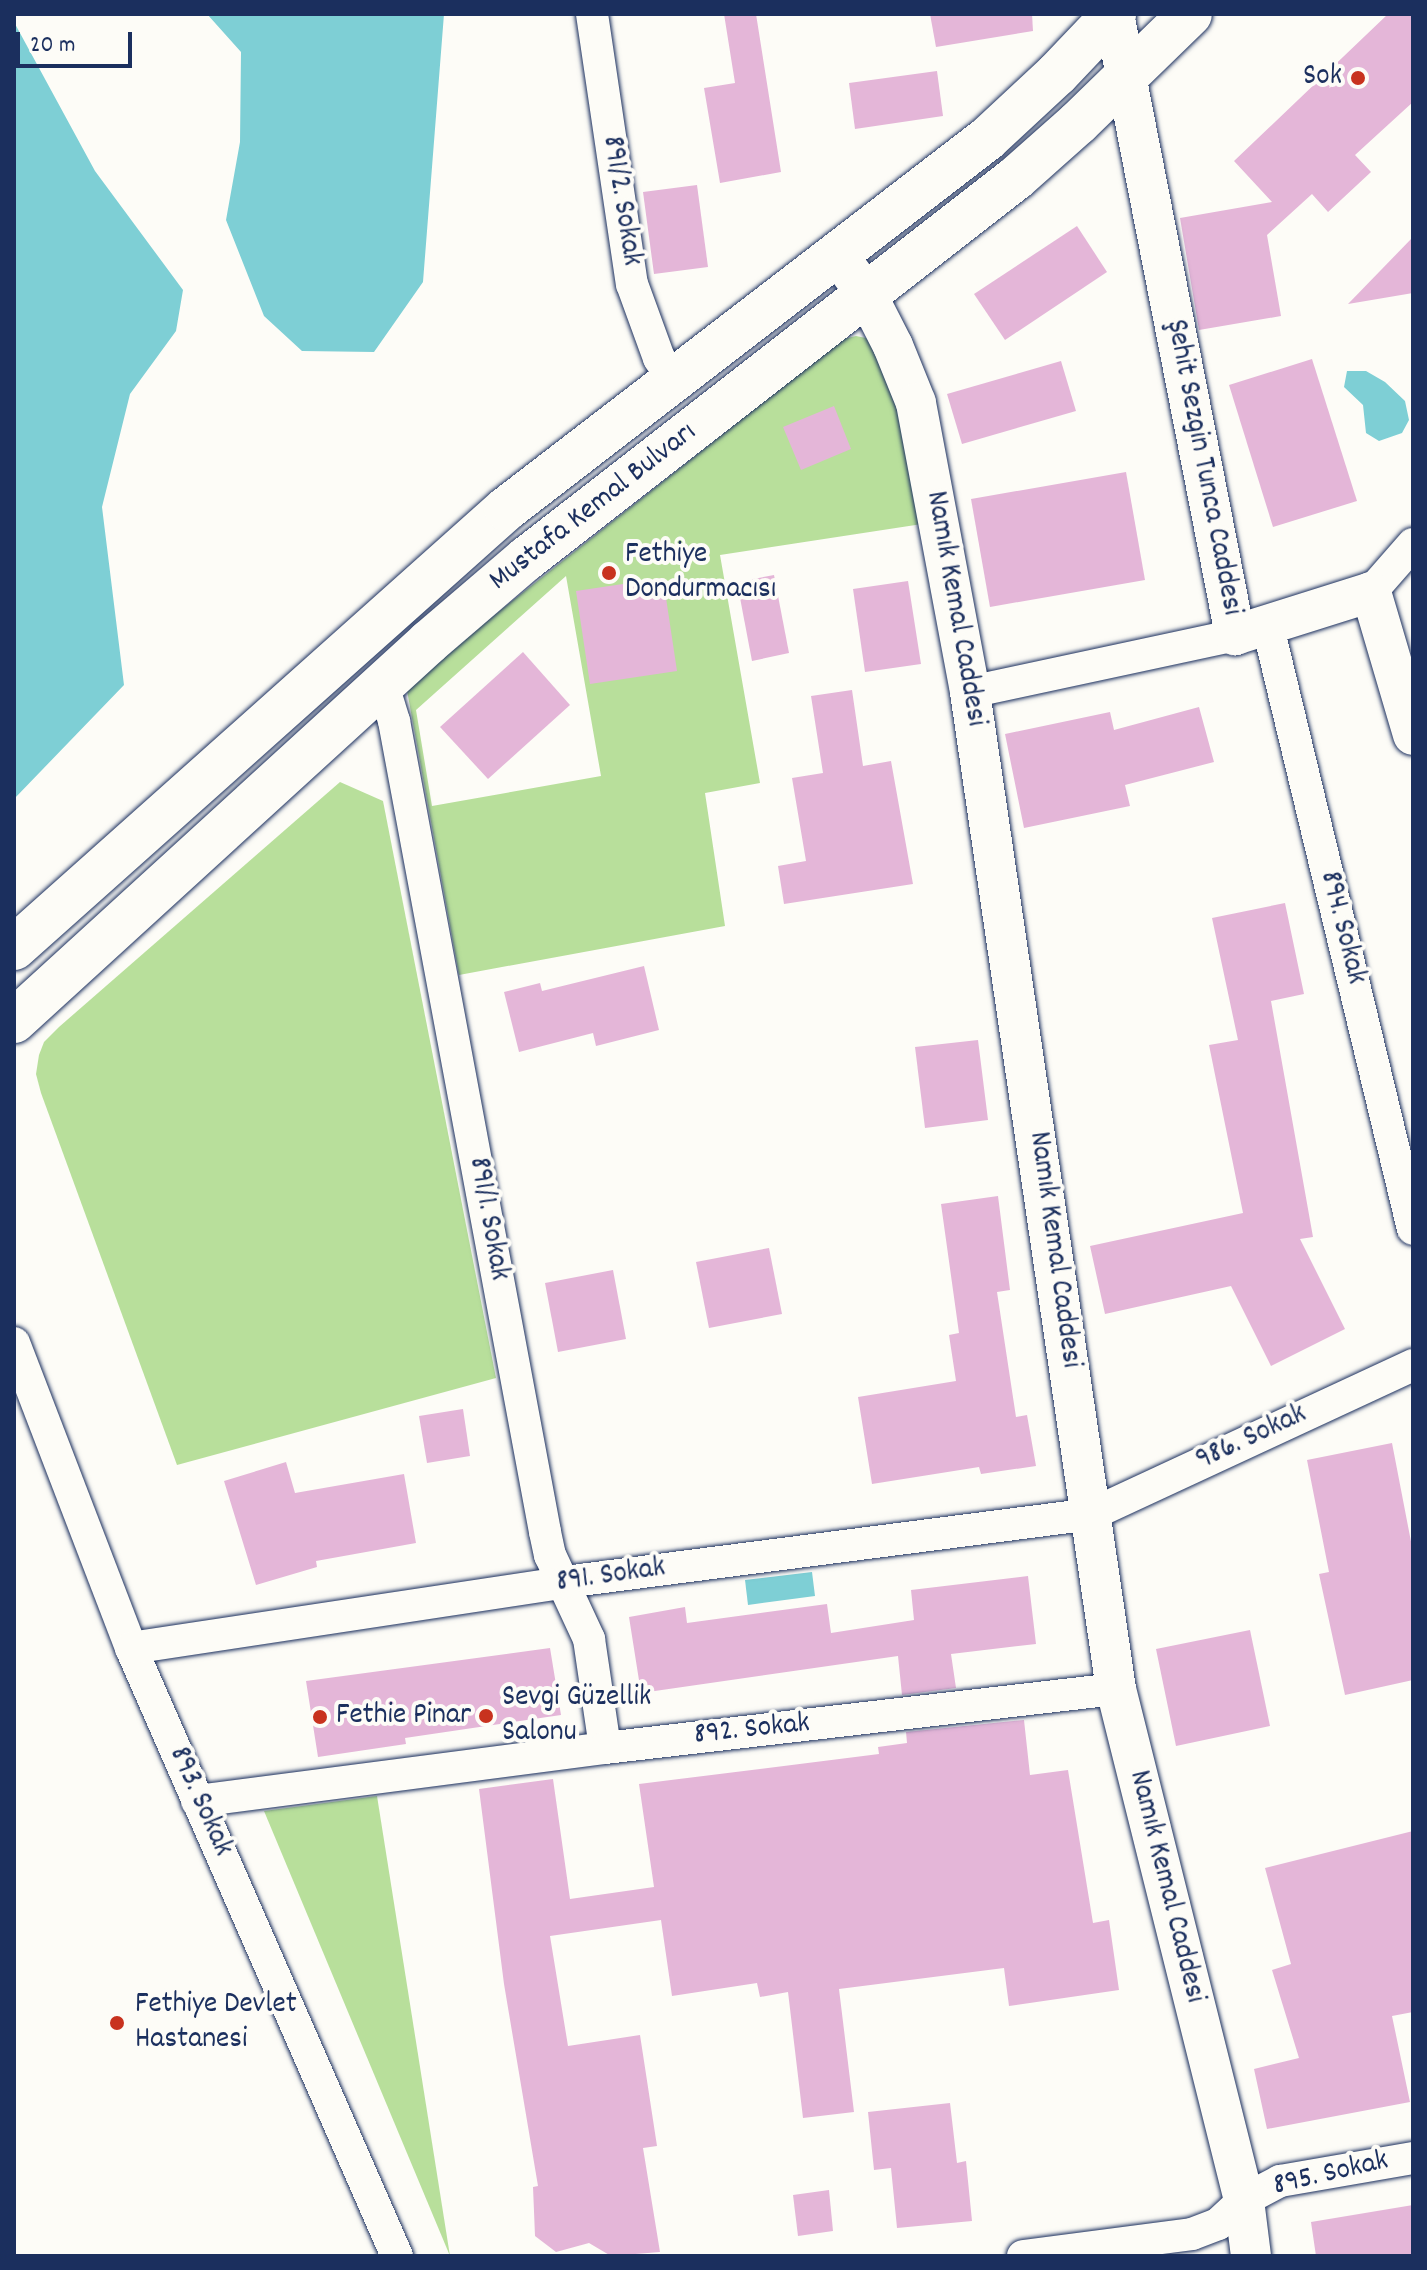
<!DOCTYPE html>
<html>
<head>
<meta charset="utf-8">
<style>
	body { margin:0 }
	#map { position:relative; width:1427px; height:2270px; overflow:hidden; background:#fdfcf7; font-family:Dekko,sans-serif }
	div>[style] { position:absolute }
	.green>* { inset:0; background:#b8df9b }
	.water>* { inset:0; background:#7ecfd5 }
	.building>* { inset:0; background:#e4b6d8 }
	.roads { filter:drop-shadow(0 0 2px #1b2f5e) drop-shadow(0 0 2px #1b2f5e) }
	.minor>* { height:32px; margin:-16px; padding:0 16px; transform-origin:16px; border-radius:16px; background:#fdfcf7 }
	.tertiary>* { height:40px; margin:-20px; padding:0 20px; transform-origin:20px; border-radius:20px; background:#fdfcf7 }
	.secondary>* { height:44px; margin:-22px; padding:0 22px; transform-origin:22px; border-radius:22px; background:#fdfcf7 }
	.dots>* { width:22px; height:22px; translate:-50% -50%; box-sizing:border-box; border:4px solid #fdfcf7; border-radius:50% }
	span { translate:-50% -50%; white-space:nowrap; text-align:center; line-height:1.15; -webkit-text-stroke:8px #fdfcf7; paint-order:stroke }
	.poi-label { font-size:30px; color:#1b2f5e }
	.right { translate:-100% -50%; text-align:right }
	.left { translate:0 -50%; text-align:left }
	.street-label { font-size:30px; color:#1b2f5e }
	.frame { position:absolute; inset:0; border:16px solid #1b2f5e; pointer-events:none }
	.scale { position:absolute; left:16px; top:32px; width:116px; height:36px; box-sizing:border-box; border:4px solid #1b2f5e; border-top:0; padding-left:10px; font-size:24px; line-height:28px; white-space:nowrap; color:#1b2f5e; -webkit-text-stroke:6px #fdfcf7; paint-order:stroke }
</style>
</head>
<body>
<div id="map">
	<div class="green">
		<div style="clip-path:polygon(evenodd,856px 336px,866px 338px,879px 349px,907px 433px,922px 524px,720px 555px,760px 783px,705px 793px,725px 926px,459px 975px,406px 685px,843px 339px,856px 336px,566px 576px,601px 776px,432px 806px,416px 710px,566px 576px)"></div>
		<div style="clip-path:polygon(340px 782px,383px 801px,496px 1378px,177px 1465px,41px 1093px,36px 1074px,39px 1055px,44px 1042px,59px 1027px)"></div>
		<div style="clip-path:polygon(377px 1796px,450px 2256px,264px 1811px)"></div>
	</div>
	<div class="water">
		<div style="clip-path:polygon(207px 14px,444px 14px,423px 282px,374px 352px,302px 351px,264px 316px,226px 220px,240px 142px,241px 52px)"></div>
		<div style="clip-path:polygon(14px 22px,95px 171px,183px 290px,176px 331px,130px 394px,102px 507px,124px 685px,14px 799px)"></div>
		<div style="clip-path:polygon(1347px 371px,1366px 371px,1385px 382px,1405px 401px,1409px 420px,1402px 433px,1379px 441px,1366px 433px,1363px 405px,1344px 387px)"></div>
		<div style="clip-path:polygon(812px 1572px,815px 1596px,748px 1605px,745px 1580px)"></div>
	</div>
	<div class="building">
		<div style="clip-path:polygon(724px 14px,756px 14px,781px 172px,720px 183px,704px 88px,735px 83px)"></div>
		<div style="clip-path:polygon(930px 14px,1032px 14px,1033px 31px,936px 47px)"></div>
		<div style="clip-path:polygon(1388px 14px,1413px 14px,1413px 102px,1355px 155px,1371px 172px,1328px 212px,1312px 194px,1267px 235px,1281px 316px,1199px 330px,1180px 218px,1272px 202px,1234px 161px)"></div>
		<div style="clip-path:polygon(937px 71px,943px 116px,855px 129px,849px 83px)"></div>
		<div style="clip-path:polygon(697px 185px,708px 267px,654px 274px,643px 192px)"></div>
		<div style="clip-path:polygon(1077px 226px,1107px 272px,1005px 340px,974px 294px)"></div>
		<div style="clip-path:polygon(1413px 237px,1413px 293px,1348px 304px)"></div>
		<div style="clip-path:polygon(1312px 359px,1357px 501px,1273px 527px,1229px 385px)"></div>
		<div style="clip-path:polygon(1061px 361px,1076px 411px,962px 444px,947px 394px)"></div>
		<div style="clip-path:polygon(834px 406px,851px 449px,801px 470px,783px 427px)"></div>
		<div style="clip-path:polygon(1126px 472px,1145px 580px,990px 607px,971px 499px)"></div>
		<div style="clip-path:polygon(774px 575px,789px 653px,752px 661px,737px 582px)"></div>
		<div style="clip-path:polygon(663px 578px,677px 671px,590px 684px,576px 591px)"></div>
		<div style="clip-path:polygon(908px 581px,921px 664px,865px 672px,853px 589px)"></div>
		<div style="clip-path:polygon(523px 652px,570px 705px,488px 779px,440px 727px)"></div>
		<div style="clip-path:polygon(852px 690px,863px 766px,891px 761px,913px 884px,784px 904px,778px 866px,806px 861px,792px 778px,823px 773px,811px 696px)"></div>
		<div style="clip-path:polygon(1199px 707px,1214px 762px,1125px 785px,1130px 806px,1024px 828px,1005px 734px,1110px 712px,1114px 730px)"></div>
		<div style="clip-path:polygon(1285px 903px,1304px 994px,1271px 1001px,1313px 1237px,1300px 1239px,1345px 1329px,1271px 1366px,1231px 1286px,1105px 1314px,1090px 1246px,1243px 1213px,1209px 1045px,1238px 1040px,1212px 918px)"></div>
		<div style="clip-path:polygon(644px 966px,659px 1030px,596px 1046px,593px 1033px,519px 1052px,504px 992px,540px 983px,542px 991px)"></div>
		<div style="clip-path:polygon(978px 1040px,988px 1120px,925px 1128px,915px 1047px)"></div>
		<div style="clip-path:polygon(998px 1196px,1010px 1290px,997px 1292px,1016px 1417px,1027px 1415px,1036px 1466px,981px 1474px,979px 1467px,872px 1484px,858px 1397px,956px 1381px,949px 1335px,959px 1333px,941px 1204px)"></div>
		<div style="clip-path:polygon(769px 1248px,782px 1314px,709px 1328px,696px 1262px)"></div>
		<div style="clip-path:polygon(613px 1270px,626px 1339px,558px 1352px,545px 1283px)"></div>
		<div style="clip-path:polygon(463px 1409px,470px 1456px,427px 1463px,419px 1416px)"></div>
		<div style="clip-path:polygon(1392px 1443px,1413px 1552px,1413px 1680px,1345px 1695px,1319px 1574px,1329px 1572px,1307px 1460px)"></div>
		<div style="clip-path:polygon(286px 1462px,295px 1493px,404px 1474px,416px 1543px,316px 1561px,317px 1567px,256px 1585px,224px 1481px)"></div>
		<div style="clip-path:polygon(1028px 1576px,1036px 1644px,951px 1654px,956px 1688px,902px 1695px,898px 1656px,641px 1693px,629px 1617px,685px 1607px,687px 1623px,827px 1604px,831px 1633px,914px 1620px,911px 1590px)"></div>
		<div style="clip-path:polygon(1250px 1630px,1270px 1726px,1176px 1746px,1156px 1649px)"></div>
		<div style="clip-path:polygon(550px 1648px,561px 1715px,405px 1738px,406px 1744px,318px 1757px,306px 1681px)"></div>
		<div style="clip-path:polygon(1024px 1720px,1030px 1775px,1068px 1770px,1093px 1923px,1109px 1920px,1119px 1990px,1009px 2006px,1004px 1968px,839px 1989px,854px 2112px,803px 2118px,788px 1992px,760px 1997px,757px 1983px,672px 1996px,661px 1920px,550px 1936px,568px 2046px,640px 2035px,657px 2146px,643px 2148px,660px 2252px,611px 2256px,589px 2243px,556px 2252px,535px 2236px,533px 2187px,538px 2186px,504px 1984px,479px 1789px,553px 1779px,570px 1899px,654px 1887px,639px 1784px,879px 1754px,878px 1747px,907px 1743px,906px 1732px)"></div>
		<div style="clip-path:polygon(1413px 1831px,1413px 2012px,1392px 2016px,1410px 2102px,1267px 2129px,1254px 2069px,1299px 2058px,1272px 1970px,1291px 1964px,1265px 1868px)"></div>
		<div style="clip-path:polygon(950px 2103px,957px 2163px,966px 2161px,972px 2221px,897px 2228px,891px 2168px,874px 2170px,868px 2112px)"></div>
		<div style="clip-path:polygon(829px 2190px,833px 2231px,798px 2236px,793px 2195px)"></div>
		<div style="clip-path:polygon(1413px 2205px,1413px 2256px,1316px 2256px,1311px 2222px)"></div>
	</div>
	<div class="roads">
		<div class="minor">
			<div style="left:592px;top:14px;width:273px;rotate:81.6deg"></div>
			<div style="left:632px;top:284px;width:79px;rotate:70deg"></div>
			<div style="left:659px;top:358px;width:26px;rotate:58deg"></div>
			<div style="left:1371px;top:592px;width:64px;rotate:-48.8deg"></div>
			<div style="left:1268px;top:627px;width:619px;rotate:76.46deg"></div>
			<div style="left:383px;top:685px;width:38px;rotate:73deg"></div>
			<div style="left:394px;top:721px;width:825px;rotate:79.45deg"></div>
			<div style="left:545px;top:1532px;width:24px;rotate:78deg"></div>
			<div style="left:550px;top:1555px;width:93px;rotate:65.1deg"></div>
			<div style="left:589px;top:1639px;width:110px;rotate:81.6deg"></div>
			<div style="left:970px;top:692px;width:271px;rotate:-12.1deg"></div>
			<div style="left:14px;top:1343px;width:327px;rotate:69deg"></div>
			<div style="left:131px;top:1648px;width:664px;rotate:66.37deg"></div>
			<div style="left:131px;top:1648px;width:439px;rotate:-8.6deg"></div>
			<div style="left:565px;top:1582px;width:531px;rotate:-7.35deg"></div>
			<div style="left:1092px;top:1514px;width:354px;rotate:-24.9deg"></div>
			<div style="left:197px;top:1801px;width:411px;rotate:-7.4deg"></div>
			<div style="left:605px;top:1748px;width:514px;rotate:-6.59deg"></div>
			<div style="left:1023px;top:2256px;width:170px;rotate:-7.4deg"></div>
			<div style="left:1192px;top:2234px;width:28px;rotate:-21deg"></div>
			<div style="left:1218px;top:2224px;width:35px;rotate:-43deg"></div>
			<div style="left:1244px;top:2200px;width:41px;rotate:-27.8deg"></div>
			<div style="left:1280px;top:2181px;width:135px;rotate:-9.8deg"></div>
		</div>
		<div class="tertiary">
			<div style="left:1114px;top:14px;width:633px;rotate:78.97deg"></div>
			<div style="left:1235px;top:635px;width:143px;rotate:-17.5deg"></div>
			<div style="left:1371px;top:592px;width:149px;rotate:73.6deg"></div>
			<div style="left:837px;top:254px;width:51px;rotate:53.8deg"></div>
			<div style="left:867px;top:295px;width:57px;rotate:63deg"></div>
			<div style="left:893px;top:346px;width:61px;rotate:68deg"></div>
			<div style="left:916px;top:403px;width:294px;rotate:79.4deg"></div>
			<div style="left:970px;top:692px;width:1008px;rotate:81.67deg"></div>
			<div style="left:1116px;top:1689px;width:527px;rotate:75.94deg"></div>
			<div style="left:1244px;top:2200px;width:56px;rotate:82.9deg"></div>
		</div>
		<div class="secondary">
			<div style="left:14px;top:948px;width:659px;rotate:-41.74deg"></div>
			<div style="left:506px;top:509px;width:607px;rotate:-37.57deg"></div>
			<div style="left:987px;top:139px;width:96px;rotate:-42.9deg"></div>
			<div style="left:1057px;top:74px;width:83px;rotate:-46.5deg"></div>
			<div style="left:14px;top:1021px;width:562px;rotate:-42.4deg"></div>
			<div style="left:429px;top:642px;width:128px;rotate:-40.6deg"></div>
			<div style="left:526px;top:559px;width:621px;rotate:-37.87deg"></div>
			<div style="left:1016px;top:178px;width:83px;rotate:-41.6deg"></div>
			<div style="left:1078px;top:123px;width:156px;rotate:-44.2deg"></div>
		</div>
	</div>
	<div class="dots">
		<div style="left:1358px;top:78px;background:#c8321e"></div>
		<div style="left:609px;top:573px;background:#c8321e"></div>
		<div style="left:486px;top:1716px;background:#c8321e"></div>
		<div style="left:320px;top:1717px;background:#c8321e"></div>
		<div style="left:117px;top:2023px;background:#c8321e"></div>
	</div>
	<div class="poi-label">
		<span class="right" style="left:1342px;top:78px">Sok</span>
		<span class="left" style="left:625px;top:573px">Fethiye<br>Dondurmacısı</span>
		<span class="left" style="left:502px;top:1716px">Sevgi Güzellik<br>Salonu</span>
		<span class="left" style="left:336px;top:1717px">Fethie Pinar</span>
		<span class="left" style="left:135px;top:2023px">Fethiye Devlet<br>Hastanesi</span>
	</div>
	<div class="street-label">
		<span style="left:620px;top:201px;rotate:81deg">891/2. Sokak</span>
		<span style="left:1202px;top:468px;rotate:79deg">Şehit Sezgin Tunca Caddesi</span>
		<span style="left:594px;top:508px;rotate:-38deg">Mustafa Kemal Bulvarı</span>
		<span style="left:954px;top:609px;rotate:80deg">Namık Kemal Caddesi</span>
		<span style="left:1341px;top:928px;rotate:76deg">894. Sokak</span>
		<span style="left:487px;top:1219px;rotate:80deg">891/1. Sokak</span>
		<span style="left:1053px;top:1250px;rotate:82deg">Namık Kemal Caddesi</span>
		<span style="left:1252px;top:1439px;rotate:-25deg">986. Sokak</span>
		<span style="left:611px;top:1577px;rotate:-8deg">891. Sokak</span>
		<span style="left:752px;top:1731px;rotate:-6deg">892. Sokak</span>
		<span style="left:199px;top:1802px;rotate:66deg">893. Sokak</span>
		<span style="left:1165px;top:1887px;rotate:76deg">Namık Kemal Caddesi</span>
		<span style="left:1331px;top:2175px;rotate:-13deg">895. Sokak</span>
	</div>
	<div class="frame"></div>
	<div class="scale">20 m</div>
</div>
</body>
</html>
